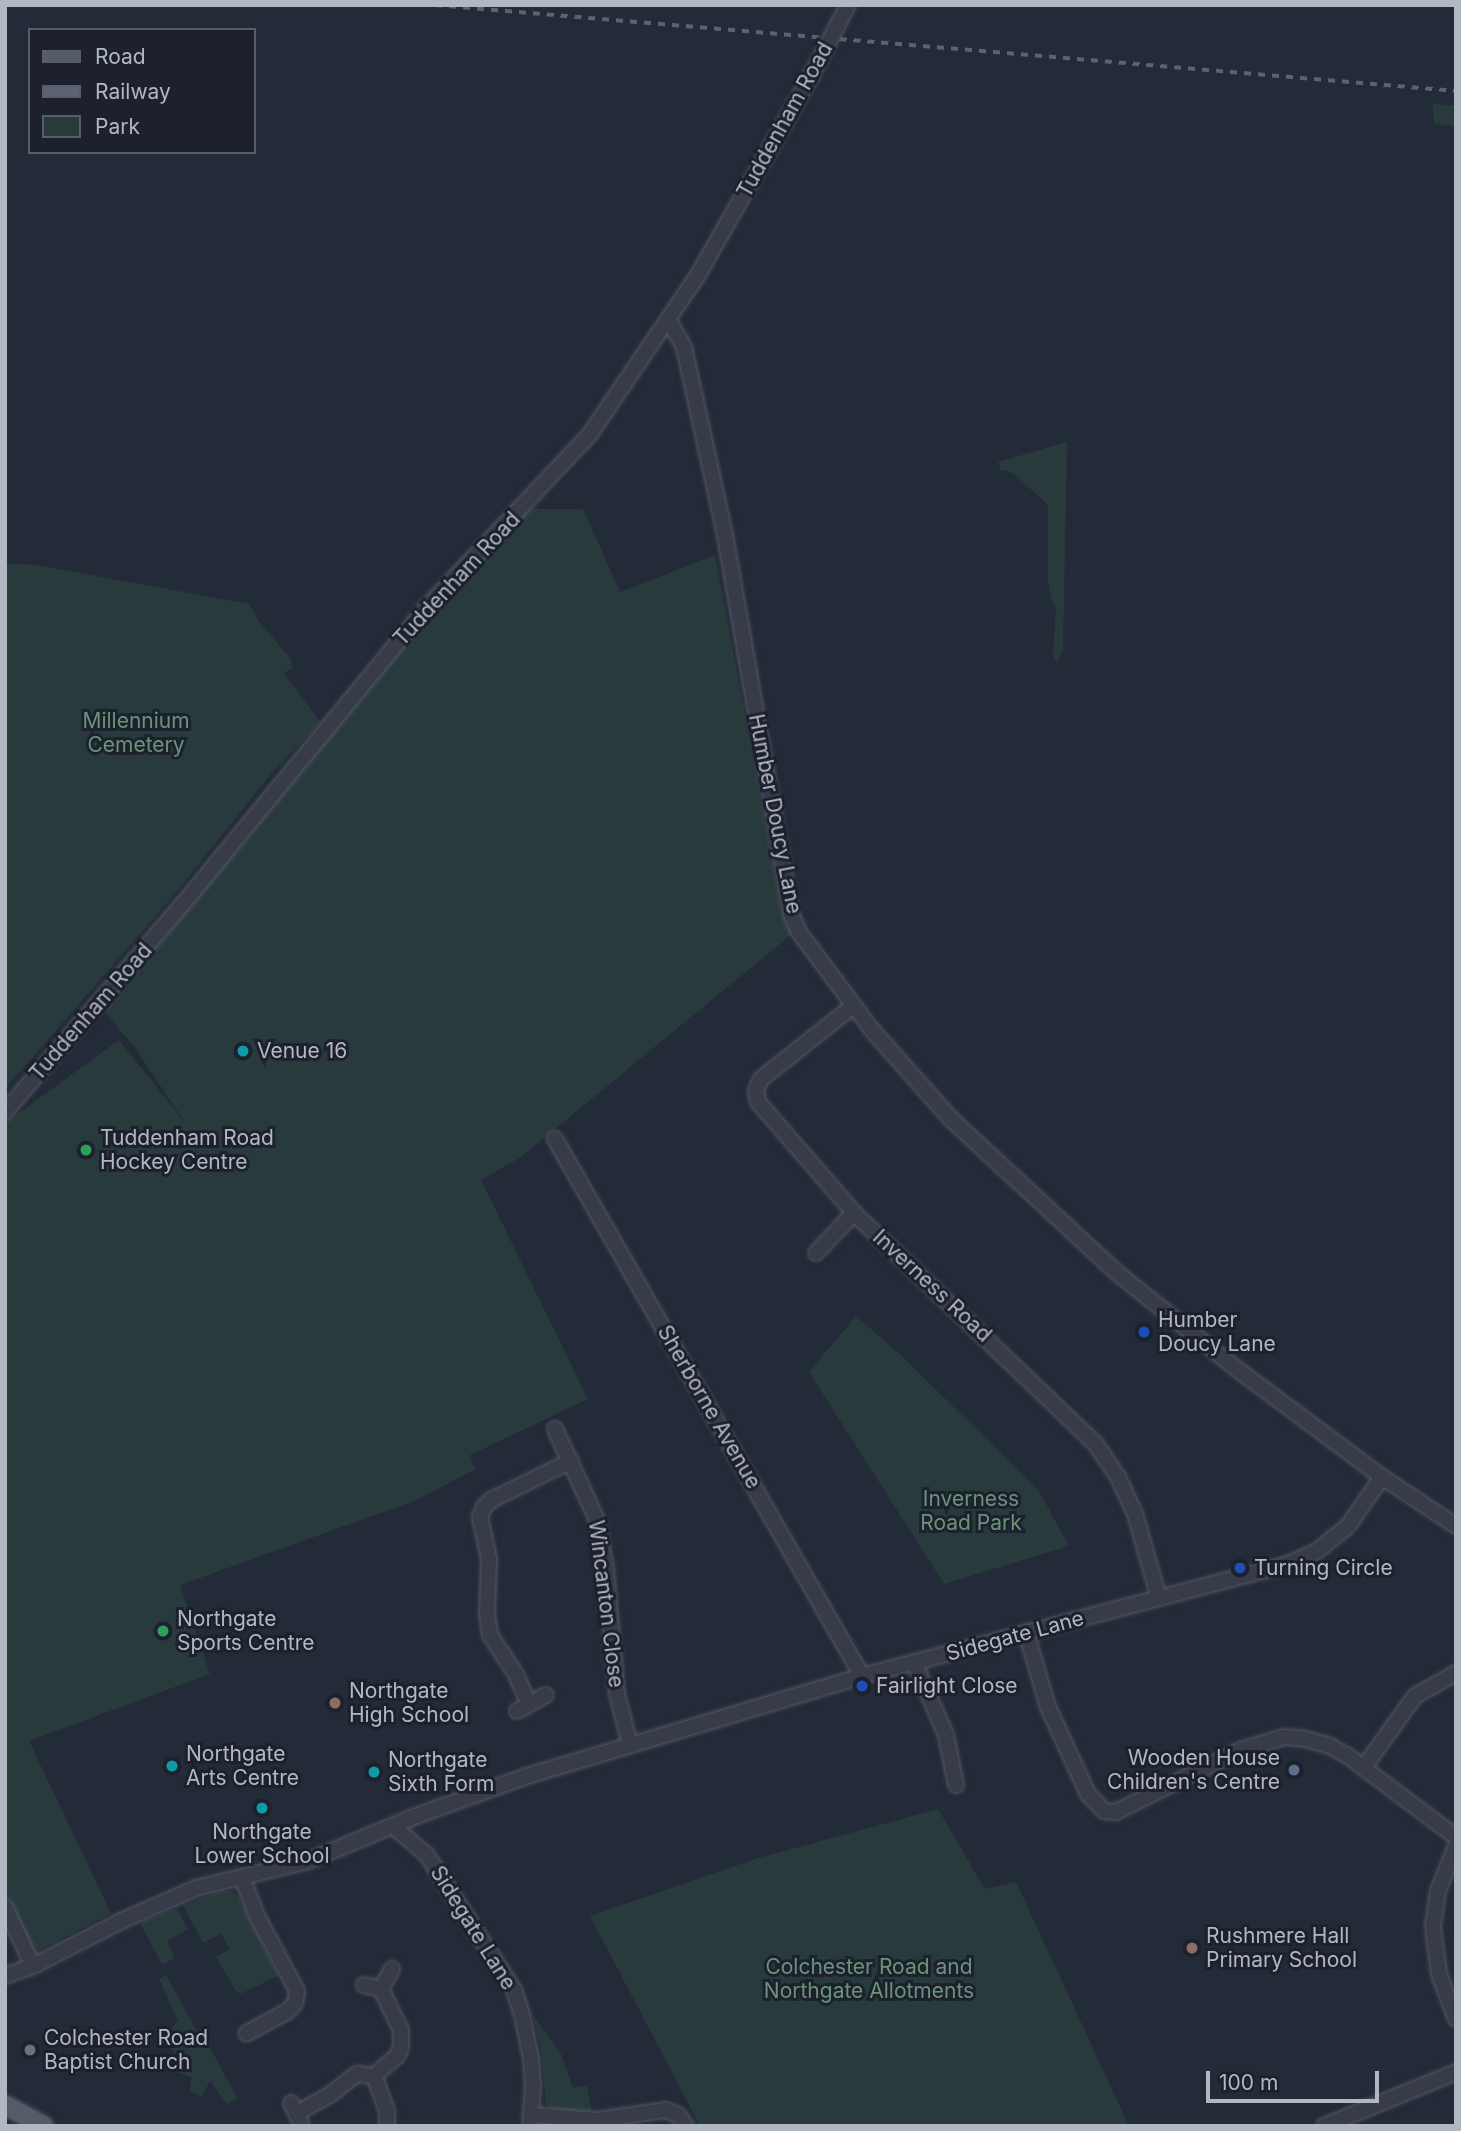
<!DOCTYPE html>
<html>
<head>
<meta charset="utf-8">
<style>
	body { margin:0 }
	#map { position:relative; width:1461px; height:2131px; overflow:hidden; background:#232a38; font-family:Inter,sans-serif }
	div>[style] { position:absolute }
	.green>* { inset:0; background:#293a3d }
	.roads { filter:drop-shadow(0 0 2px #525763) drop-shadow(0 0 2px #525763) }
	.minor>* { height:14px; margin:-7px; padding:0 7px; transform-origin:7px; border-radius:7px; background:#373c48 }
	.major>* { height:18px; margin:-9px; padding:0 9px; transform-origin:9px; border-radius:9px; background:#555b68 }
	.rail>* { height:3.5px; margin-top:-1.75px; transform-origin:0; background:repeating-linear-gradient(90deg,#5b6271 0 7px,transparent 0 14px) }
	.bridges { filter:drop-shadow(0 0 2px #525763) drop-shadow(0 0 2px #525763) }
	.minor-bridge>* { height:14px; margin:-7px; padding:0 7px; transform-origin:7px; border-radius:7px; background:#373c48 }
	.dots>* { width:19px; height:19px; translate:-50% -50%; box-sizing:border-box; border:4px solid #1c212d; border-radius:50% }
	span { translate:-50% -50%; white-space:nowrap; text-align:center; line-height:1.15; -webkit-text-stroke:6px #1c212d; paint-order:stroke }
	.street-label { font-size:21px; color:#b2b7c4 }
	.park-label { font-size:21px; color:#6b9378 }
	.poi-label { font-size:21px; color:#b2b7c4 }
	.left { translate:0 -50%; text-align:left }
	.right { translate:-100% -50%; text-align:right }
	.frame { position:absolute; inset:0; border:7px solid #b2b7c4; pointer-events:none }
	.legend { position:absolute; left:28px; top:28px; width:228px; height:126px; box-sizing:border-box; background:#1c212d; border:2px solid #585d69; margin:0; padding:9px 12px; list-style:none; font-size:21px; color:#b2b7c4 }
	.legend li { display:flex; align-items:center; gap:14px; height:35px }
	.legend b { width:35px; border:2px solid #585d69 }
	.scale { position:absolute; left:1206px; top:2071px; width:173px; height:32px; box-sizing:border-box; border:4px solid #b2b7c4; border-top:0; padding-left:9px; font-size:21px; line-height:24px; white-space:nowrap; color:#b2b7c4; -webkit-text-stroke:5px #1c212d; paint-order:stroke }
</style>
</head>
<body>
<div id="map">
	<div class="green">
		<div style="clip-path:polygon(1433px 104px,1456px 106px,1456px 127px,1434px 123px)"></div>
		<div style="clip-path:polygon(1067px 442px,1063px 649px,1057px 663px,1053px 656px,1056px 608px,1051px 598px,1048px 582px,1048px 505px,1016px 476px,1007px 470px,1001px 471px,998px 462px)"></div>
		<div style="clip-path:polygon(529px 509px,583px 509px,620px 592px,715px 555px,782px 914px,792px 934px,521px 1157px,481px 1180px,588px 1399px,470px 1455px,475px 1469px,417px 1500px,180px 1585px,210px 1674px,29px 1741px,111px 1913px,32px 1954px,5px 1892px,5px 1123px,119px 1040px,186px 1124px,135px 1048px,102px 1008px,435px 608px)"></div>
		<div style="clip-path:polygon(5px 563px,36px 565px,249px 604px,258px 620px,291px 659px,293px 668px,283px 673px,321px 722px,270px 775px,174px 895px,5px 1089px)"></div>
		<div style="clip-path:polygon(856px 1316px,903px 1357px,1039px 1491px,1069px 1546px,944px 1584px,809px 1372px)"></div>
		<div style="clip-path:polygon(938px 1809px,985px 1889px,1016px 1882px,1129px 2126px,700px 2126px,590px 1916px,758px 1858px)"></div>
		<div style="clip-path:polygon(222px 1891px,231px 1891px,239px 1897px,278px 1976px,240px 1994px,235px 1990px,216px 1957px,230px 1949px,221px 1934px,203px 1943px,183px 1905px)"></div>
		<div style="clip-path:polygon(177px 1908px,188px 1929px,167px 1941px,175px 1958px,162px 1965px,140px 1923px)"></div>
		<div style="clip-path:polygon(166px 1975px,197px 2031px,200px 2029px,237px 2098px,227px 2104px,210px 2081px,201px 2098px,190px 2090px,191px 2077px,171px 2070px,180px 2058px,161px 2039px,178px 2021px,159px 1979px)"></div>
		<div style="clip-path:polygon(533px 2015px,561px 2054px,573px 2088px,587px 2085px,592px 2112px,555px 2110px,546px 2105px,541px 2048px)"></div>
	</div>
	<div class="roads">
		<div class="minor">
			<div style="left:669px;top:321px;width:30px;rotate:60deg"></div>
			<div style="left:684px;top:347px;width:192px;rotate:77.7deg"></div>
			<div style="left:725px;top:535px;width:385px;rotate:80.1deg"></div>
			<div style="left:791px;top:914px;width:20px;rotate:66deg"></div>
			<div style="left:799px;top:932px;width:122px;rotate:53.3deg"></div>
			<div style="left:872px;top:1030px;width:120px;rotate:48.4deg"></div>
			<div style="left:952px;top:1120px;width:224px;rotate:42.8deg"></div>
			<div style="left:1116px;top:1272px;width:160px;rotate:38.7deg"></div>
			<div style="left:1241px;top:1372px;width:176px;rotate:36.7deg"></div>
			<div style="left:1382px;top:1477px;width:89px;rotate:33.5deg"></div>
			<div style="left:853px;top:1006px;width:117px;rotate:141.6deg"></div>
			<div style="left:761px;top:1079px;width:12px;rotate:114deg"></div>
			<div style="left:756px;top:1090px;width:12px;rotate:81deg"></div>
			<div style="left:758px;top:1102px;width:147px;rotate:49.1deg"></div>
			<div style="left:854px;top:1213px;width:333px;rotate:43.7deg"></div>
			<div style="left:1095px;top:1443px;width:41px;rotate:55.9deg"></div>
			<div style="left:1118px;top:1477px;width:41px;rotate:65.3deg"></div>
			<div style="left:1135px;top:1514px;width:87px;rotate:74.1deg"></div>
			<div style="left:5px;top:1112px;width:288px;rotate:-49.5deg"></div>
			<div style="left:192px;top:893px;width:370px;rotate:-50.6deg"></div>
			<div style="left:427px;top:607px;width:238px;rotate:-46.7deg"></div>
			<div style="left:590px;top:434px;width:192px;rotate:-55.8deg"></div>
			<div style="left:698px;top:275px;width:231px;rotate:-60.4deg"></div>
			<div style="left:555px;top:1139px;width:619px;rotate:60.24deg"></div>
			<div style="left:816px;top:1253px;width:55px;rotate:-46.5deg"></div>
			<div style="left:555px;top:1429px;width:100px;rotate:65.2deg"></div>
			<div style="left:597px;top:1520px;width:50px;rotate:79.6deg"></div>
			<div style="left:606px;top:1569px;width:125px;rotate:85deg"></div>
			<div style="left:617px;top:1694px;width:53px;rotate:75.7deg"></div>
			<div style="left:1026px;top:1632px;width:78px;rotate:73.7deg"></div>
			<div style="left:1048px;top:1707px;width:96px;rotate:65.3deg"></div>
			<div style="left:1088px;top:1794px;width:23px;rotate:47deg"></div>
			<div style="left:1104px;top:1811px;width:12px;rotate:5deg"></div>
			<div style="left:1116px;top:1812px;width:140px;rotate:-26.4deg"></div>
			<div style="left:1241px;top:1750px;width:45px;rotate:-16.8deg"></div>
			<div style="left:1284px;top:1737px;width:21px;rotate:5deg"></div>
			<div style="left:1305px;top:1739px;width:24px;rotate:15deg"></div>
			<div style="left:1328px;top:1745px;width:23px;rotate:29deg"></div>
			<div style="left:1348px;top:1756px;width:135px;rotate:36.9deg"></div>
			<div style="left:914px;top:1662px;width:80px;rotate:66.3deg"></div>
			<div style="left:946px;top:1735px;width:51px;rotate:78.7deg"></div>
			<div style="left:529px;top:1704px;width:34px;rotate:-114deg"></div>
			<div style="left:515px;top:1673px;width:45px;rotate:-123.3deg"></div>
			<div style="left:490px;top:1635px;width:21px;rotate:-98deg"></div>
			<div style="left:487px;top:1614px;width:55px;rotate:-87.9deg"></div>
			<div style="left:489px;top:1559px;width:43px;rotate:-102.1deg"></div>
			<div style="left:480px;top:1517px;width:11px;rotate:-68deg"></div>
			<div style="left:484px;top:1507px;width:10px;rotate:-45deg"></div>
			<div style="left:491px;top:1500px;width:89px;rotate:-26deg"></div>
			<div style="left:517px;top:1711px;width:33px;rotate:-29deg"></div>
			<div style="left:1364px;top:1767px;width:87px;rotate:-54.3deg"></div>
			<div style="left:1415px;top:1696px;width:47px;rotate:-29.3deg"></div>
			<div style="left:393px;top:1826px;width:45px;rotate:40.5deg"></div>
			<div style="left:427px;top:1855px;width:161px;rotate:57.2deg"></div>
			<div style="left:514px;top:1990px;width:26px;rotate:72deg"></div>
			<div style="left:522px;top:2015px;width:44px;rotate:78.2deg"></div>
			<div style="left:531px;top:2058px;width:26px;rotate:86deg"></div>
			<div style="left:533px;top:2084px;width:42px;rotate:94.1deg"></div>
			<div style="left:1456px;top:1846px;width:48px;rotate:111.8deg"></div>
			<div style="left:1438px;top:1891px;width:36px;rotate:98deg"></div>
			<div style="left:1433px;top:1927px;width:47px;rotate:82.7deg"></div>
			<div style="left:1439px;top:1974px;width:48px;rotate:69.3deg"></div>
			<div style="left:242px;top:1877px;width:42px;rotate:69deg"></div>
			<div style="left:257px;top:1916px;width:85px;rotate:61.9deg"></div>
			<div style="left:297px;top:1991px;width:12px;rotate:99deg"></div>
			<div style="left:295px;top:2003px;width:11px;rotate:131deg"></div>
			<div style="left:288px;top:2011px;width:47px;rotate:151.8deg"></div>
			<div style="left:5px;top:1907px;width:65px;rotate:64.6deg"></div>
			<div style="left:5px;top:1976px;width:30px;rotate:-20deg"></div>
			<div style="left:33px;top:1966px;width:99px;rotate:-27.1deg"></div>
			<div style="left:121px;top:1921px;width:82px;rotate:-23.7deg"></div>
			<div style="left:196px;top:1888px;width:115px;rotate:-13.6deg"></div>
			<div style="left:308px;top:1861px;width:117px;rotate:-22.6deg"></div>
			<div style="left:416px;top:1816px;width:118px;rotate:-19.8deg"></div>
			<div style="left:527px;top:1776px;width:350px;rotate:-16.6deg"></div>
			<div style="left:862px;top:1676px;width:438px;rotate:-14.7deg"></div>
			<div style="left:1286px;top:1565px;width:34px;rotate:-24deg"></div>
			<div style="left:1317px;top:1551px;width:40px;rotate:-39deg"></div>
			<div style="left:1348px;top:1526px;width:60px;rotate:-55.2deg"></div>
			<div style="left:364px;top:1985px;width:17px;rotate:13deg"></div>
			<div style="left:291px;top:2103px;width:25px;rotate:64deg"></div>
			<div style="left:297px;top:2113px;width:39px;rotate:-29deg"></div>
			<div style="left:331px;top:2094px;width:33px;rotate:-38deg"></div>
			<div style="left:357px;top:2074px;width:17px;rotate:7deg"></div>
			<div style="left:532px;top:2115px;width:66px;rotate:4.3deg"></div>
			<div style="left:598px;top:2120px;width:69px;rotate:-8.4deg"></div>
			<div style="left:666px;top:2110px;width:13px;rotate:23deg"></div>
			<div style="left:678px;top:2115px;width:14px;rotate:54deg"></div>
			<div style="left:387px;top:2126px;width:15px;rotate:-90deg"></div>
			<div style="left:387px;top:2111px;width:37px;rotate:-110deg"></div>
			<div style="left:374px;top:2076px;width:32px;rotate:-41deg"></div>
			<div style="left:398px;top:2055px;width:9px;rotate:-69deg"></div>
			<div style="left:401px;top:2047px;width:17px;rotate:-90deg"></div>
			<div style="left:401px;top:2030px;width:46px;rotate:-116deg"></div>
			<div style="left:381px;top:1989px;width:23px;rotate:-61deg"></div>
			<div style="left:1324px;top:2126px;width:143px;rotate:-22.2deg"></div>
		</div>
		<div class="major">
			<div style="left:5px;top:2105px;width:44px;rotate:28.3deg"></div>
		</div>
	</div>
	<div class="rail">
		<div style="left:435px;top:5px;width:1025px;rotate:4.81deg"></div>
	</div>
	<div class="bridges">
		<div class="minor-bridge">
			<div style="left:812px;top:74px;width:78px;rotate:-62.4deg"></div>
		</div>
	</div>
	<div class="dots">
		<div style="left:243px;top:1051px;background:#0f9aa8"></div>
		<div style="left:86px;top:1150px;background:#2e9e5b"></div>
		<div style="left:1144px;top:1332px;background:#1a4fb4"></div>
		<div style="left:1240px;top:1568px;background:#1a4fb4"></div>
		<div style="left:163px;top:1631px;background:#2e9e5b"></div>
		<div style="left:862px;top:1686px;background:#1a4fb4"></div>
		<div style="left:335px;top:1703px;background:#8d6e63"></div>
		<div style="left:172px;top:1766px;background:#0f9aa8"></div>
		<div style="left:1294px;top:1770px;background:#5c6f8a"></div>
		<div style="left:374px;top:1772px;background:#0f9aa8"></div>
		<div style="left:262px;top:1808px;background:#0f9aa8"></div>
		<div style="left:1192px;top:1948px;background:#8d6e63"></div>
		<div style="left:30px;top:2050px;background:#6b7280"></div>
	</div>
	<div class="street-label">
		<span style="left:785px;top:120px;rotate:-61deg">Tuddenham Road</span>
		<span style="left:457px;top:579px;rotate:-47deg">Tuddenham Road</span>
		<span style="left:775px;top:814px;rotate:79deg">Humber Doucy Lane</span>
		<span style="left:91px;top:1012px;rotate:-49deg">Tuddenham Road</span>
		<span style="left:932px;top:1286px;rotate:43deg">Inverness Road</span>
		<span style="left:709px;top:1407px;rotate:60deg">Sherborne Avenue</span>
		<span style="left:606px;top:1604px;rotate:83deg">Wincanton Close</span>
		<span style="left:1015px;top:1636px;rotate:-15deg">Sidegate Lane</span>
		<span style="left:473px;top:1928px;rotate:58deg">Sidegate Lane</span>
	</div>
	<div class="park-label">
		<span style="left:136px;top:733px">Millennium<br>Cemetery</span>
		<span style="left:971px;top:1511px">Inverness<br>Road Park</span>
		<span style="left:869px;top:1979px">Colchester Road and<br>Northgate Allotments</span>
	</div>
	<div class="poi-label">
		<span class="left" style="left:257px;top:1051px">Venue 16</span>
		<span class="left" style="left:100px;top:1150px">Tuddenham Road<br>Hockey Centre</span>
		<span class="left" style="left:1158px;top:1332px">Humber<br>Doucy Lane</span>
		<span class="left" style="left:1254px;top:1568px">Turning Circle</span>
		<span class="left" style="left:177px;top:1631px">Northgate<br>Sports Centre</span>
		<span class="left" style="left:876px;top:1686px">Fairlight Close</span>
		<span class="left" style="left:349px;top:1703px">Northgate<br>High School</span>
		<span class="left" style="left:186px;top:1766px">Northgate<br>Arts Centre</span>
		<span class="right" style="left:1280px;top:1770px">Wooden House<br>Children's Centre</span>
		<span class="left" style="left:388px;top:1772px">Northgate<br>Sixth Form</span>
		<span style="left:262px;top:1844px">Northgate<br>Lower School</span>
		<span class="left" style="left:1206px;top:1948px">Rushmere Hall<br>Primary School</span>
		<span class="left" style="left:44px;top:2050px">Colchester Road<br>Baptist Church</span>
	</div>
	<div class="frame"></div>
	<ul class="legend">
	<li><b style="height:9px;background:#555b68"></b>Road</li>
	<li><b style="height:9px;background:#5b6271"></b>Railway</li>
	<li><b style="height:19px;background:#293a3d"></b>Park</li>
	</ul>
	<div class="scale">100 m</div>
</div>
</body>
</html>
